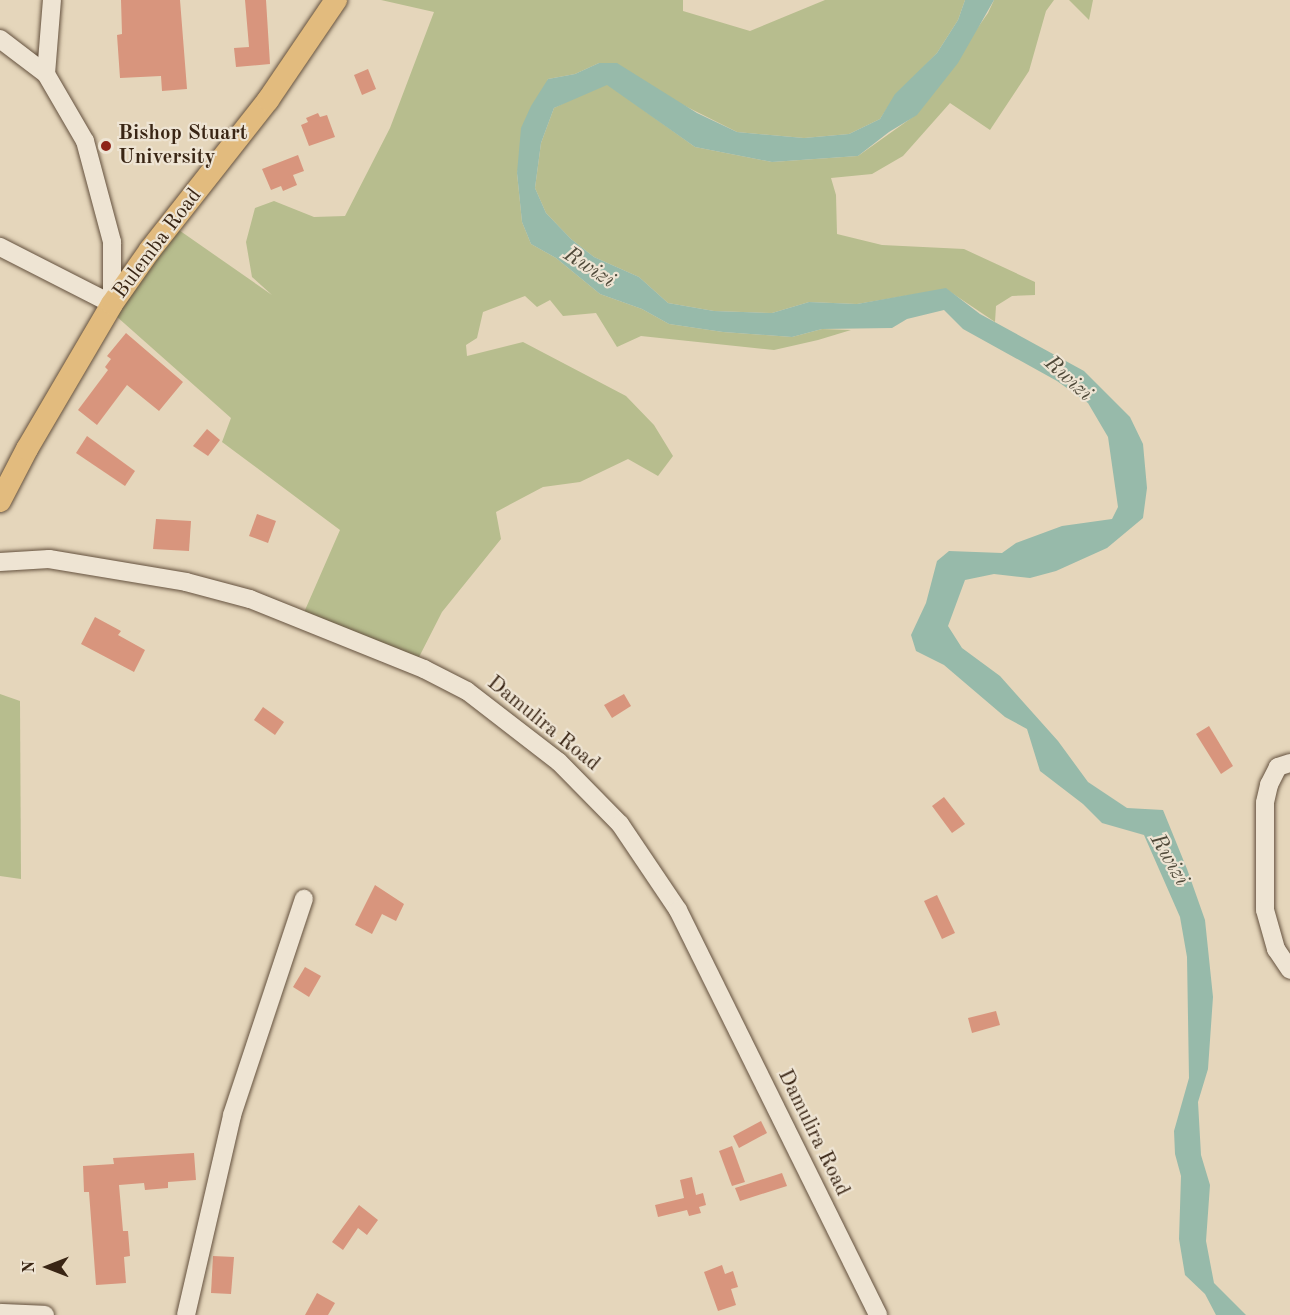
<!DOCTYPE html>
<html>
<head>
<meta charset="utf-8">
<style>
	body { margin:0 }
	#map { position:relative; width:1290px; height:1315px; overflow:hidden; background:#e5d6bb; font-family:"Old Standard TT",serif }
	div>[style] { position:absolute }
	.green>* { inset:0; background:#b7bd8e }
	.water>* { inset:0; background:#97baaa }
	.building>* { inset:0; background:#d8957d }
	.roads { filter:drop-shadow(0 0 2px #64513e) drop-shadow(0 0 2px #64513e) }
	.minor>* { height:18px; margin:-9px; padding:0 9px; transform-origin:9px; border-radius:9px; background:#eee4d3 }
	.major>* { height:22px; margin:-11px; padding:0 11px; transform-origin:11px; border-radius:11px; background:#e2bb7e }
	.dots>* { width:16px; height:16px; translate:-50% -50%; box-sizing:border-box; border:3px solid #eee4d3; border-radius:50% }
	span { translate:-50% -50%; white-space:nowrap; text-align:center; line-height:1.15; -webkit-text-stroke:4.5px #eee4d3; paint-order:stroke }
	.poi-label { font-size:21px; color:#392514; font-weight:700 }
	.left { translate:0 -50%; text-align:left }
	.street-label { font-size:21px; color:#392514 }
	.water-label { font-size:22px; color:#504a3a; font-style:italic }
	.north { position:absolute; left:18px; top:1237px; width:60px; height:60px; -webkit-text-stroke:4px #eee4d3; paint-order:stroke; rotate:270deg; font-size:16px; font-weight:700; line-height:24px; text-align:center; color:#392514 }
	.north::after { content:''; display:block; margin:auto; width:21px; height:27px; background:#392514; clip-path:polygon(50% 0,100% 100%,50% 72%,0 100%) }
</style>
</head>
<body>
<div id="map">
	<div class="green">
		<div style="clip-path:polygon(381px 0,683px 0,683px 11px,750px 31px,825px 0,965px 0,958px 20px,937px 53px,893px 99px,880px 119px,849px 134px,804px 138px,737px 132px,599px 63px,575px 74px,548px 79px,517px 173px,522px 222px,531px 244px,556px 258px,600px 294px,642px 309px,669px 324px,723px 332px,792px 337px,822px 329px,851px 330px,818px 340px,774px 350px,641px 336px,617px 347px,596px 313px,563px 316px,550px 300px,537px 307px,525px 296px,483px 312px,477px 338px,466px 345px,467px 356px,523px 342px,626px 396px,654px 425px,673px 456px,658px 476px,628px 459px,580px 482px,543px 487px,496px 512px,501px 539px,442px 612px,417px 661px,302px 617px,340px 530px,222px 442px,231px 418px,116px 316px,176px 228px,272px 295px,252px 277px,246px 242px,255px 208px,274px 201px,314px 217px,345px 216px,390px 128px,434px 12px)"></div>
		<div style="clip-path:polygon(994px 0,1054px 0,1046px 11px,1029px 71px,990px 130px,950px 103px,903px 156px,872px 174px,831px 178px,836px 195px,837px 234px,882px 245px,964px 249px,1035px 282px,1035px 295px,1012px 296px,996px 306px,995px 322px,946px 289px,857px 304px,809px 302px,772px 313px,714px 311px,668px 303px,639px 277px,594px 257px,571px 239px,546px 213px,535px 188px,541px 143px,554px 108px,586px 92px,607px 84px,695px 147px,772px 162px,858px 156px,917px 114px,988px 13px)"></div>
		<div style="clip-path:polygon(1069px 0,1093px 0,1089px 20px)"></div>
		<div style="clip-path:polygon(0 694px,20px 701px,21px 879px,0 876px)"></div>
	</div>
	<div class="water">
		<div style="clip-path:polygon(965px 0,994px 0,958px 63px,917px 115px,889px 132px,858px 156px,772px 162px,695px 147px,607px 85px,554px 108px,541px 143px,535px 188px,546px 213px,571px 239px,594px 257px,639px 277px,668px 303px,714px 311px,772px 313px,809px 302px,857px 304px,946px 288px,980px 314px,1084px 371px,1130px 417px,1143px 444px,1147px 488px,1143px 518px,1107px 548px,1056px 571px,1030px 578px,994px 574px,965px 580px,948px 626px,962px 648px,1000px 676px,1058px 741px,1088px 782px,1127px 808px,1163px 810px,1187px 869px,1205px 920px,1213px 997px,1208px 1069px,1198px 1102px,1201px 1155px,1210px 1185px,1206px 1241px,1214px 1283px,1246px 1315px,1216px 1315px,1205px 1294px,1185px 1275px,1179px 1239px,1181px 1176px,1175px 1154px,1174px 1131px,1189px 1078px,1187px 957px,1180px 917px,1144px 835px,1102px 823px,1083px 804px,1040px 771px,1027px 729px,1005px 717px,944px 665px,916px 651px,911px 635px,926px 603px,937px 561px,949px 551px,1002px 553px,1016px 543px,1062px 526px,1112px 519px,1118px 507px,1108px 437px,1088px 403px,1057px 381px,963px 329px,944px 310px,907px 319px,892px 328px,822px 329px,792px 337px,723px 332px,669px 324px,642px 309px,600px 294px,556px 258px,531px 244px,522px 222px,517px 173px,521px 128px,531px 106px,548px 79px,575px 74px,599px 63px,617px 63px,697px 113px,737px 132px,804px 138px,849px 134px,880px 119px,895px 94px,937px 53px,958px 20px)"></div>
	</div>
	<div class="building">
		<div style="clip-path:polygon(121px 0,180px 0,187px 89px,162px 91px,161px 76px,120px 78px,117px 35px,122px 34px)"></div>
		<div style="clip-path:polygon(245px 0,266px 0,270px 64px,236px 67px,234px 48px,249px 47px)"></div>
		<div style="clip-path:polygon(368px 69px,376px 89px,362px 95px,354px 75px)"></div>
		<div style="clip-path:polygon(318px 113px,320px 117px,327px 115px,335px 137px,309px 146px,301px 125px,308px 122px,306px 118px)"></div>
		<div style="clip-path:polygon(298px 155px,304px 171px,293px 175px,297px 185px,283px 191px,281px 186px,271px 190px,262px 169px)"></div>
		<div style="clip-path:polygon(126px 333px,183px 382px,159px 411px,127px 385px,97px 425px,78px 410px,108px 370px,105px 367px,111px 359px,107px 356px)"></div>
		<div style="clip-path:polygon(207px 429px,220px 440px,208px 456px,193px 446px)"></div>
		<div style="clip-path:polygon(87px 436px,135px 471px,125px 486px,76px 453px)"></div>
		<div style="clip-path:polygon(257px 514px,276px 521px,268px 543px,249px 536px)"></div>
		<div style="clip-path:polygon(156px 519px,191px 521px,189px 551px,153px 549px)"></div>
		<div style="clip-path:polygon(95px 617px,121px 631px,118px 635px,145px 650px,134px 672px,81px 644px)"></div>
		<div style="clip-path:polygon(624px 694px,631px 706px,612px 718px,604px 705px)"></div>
		<div style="clip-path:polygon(263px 707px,284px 722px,275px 735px,254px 720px)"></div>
		<div style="clip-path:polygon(1209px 726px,1233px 766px,1221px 774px,1196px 734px)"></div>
		<div style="clip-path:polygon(944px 797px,965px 824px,952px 833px,932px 806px)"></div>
		<div style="clip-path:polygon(375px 885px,404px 904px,396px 921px,382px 914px,372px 934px,355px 925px)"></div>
		<div style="clip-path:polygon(937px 895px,955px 933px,942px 939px,924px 901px)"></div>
		<div style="clip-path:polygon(305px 967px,321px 976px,309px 997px,293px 987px)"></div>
		<div style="clip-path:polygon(996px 1011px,1000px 1025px,972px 1033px,968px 1018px)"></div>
		<div style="clip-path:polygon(761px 1121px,767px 1133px,739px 1148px,733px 1136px)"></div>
		<div style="clip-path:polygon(732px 1146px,745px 1182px,732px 1186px,719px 1151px)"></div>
		<div style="clip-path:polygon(194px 1153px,196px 1180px,168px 1182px,168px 1188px,145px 1190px,144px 1183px,119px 1185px,123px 1231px,128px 1231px,130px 1256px,124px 1257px,126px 1283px,96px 1285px,89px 1192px,84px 1192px,83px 1166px,114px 1164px,113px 1158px)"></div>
		<div style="clip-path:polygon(782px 1173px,787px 1186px,740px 1201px,735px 1188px)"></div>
		<div style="clip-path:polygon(692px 1177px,696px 1195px,703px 1193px,706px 1205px,699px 1207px,701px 1213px,689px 1216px,687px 1210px,658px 1217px,655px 1205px,684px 1198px,680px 1180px)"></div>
		<div style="clip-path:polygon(359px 1205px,378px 1220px,367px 1235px,358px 1228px,343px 1250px,332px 1242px)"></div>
		<div style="clip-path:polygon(213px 1256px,234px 1257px,231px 1294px,211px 1293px)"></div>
		<div style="clip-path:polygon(722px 1265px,725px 1274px,733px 1271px,738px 1287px,731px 1289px,736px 1305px,718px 1311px,704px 1272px)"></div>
		<div style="clip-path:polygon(317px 1293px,335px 1303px,328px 1315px,305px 1315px)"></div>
	</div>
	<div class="roads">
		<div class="minor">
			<div style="left:0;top:39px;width:58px;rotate:37.3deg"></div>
			<div style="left:46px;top:74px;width:78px;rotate:59.8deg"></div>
			<div style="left:85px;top:141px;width:105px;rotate:75deg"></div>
			<div style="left:112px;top:242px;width:62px;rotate:90deg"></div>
			<div style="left:112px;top:304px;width:126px;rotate:-153deg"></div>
			<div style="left:46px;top:74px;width:74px;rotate:-85.4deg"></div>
			<div style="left:0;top:562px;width:49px;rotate:-3.5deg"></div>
			<div style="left:49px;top:559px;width:139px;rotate:9.5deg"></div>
			<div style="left:186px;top:582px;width:66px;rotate:14.9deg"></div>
			<div style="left:250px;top:599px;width:188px;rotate:21.9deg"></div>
			<div style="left:424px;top:669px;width:48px;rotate:27.1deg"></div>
			<div style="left:467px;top:691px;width:116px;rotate:37.7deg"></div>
			<div style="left:559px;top:762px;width:87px;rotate:45.5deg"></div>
			<div style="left:620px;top:824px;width:104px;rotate:56deg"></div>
			<div style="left:678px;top:910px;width:452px;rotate:63.7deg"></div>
			<div style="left:1290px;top:763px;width:13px;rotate:162deg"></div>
			<div style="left:1278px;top:767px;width:20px;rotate:117deg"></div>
			<div style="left:1269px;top:785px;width:18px;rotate:103deg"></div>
			<div style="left:1265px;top:803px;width:107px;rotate:90deg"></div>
			<div style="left:1265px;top:910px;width:41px;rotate:74.2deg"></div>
			<div style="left:1276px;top:949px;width:25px;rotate:56deg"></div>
			<div style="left:0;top:1313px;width:45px;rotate:2.5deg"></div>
			<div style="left:186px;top:1315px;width:205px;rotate:-77deg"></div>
			<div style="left:232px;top:1115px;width:228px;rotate:-71.6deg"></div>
		</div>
		<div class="major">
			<div style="left:0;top:501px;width:59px;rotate:-62.6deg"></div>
			<div style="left:27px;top:449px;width:168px;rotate:-59.6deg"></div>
			<div style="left:112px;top:304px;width:66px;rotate:-54.9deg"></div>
			<div style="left:150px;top:250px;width:191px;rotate:-51.8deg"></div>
			<div style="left:268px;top:100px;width:121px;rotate:-55.8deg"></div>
		</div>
	</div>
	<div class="dots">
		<div style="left:106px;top:146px;background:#8f2418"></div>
	</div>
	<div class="poi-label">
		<span class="left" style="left:118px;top:146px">Bishop Stuart<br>University</span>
	</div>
	<div class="street-label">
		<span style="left:158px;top:244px;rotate:-53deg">Bulemba Road</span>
		<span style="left:543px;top:724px;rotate:39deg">Damulira Road</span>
		<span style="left:813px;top:1133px;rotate:64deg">Damulira Road</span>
	</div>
	<div class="water-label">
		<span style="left:589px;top:268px;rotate:33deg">Rwizi</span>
		<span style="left:1068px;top:379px;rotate:42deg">Rwizi</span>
		<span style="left:1169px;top:860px;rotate:60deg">Rwizi</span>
	</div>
	<div class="north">N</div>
</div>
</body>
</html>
